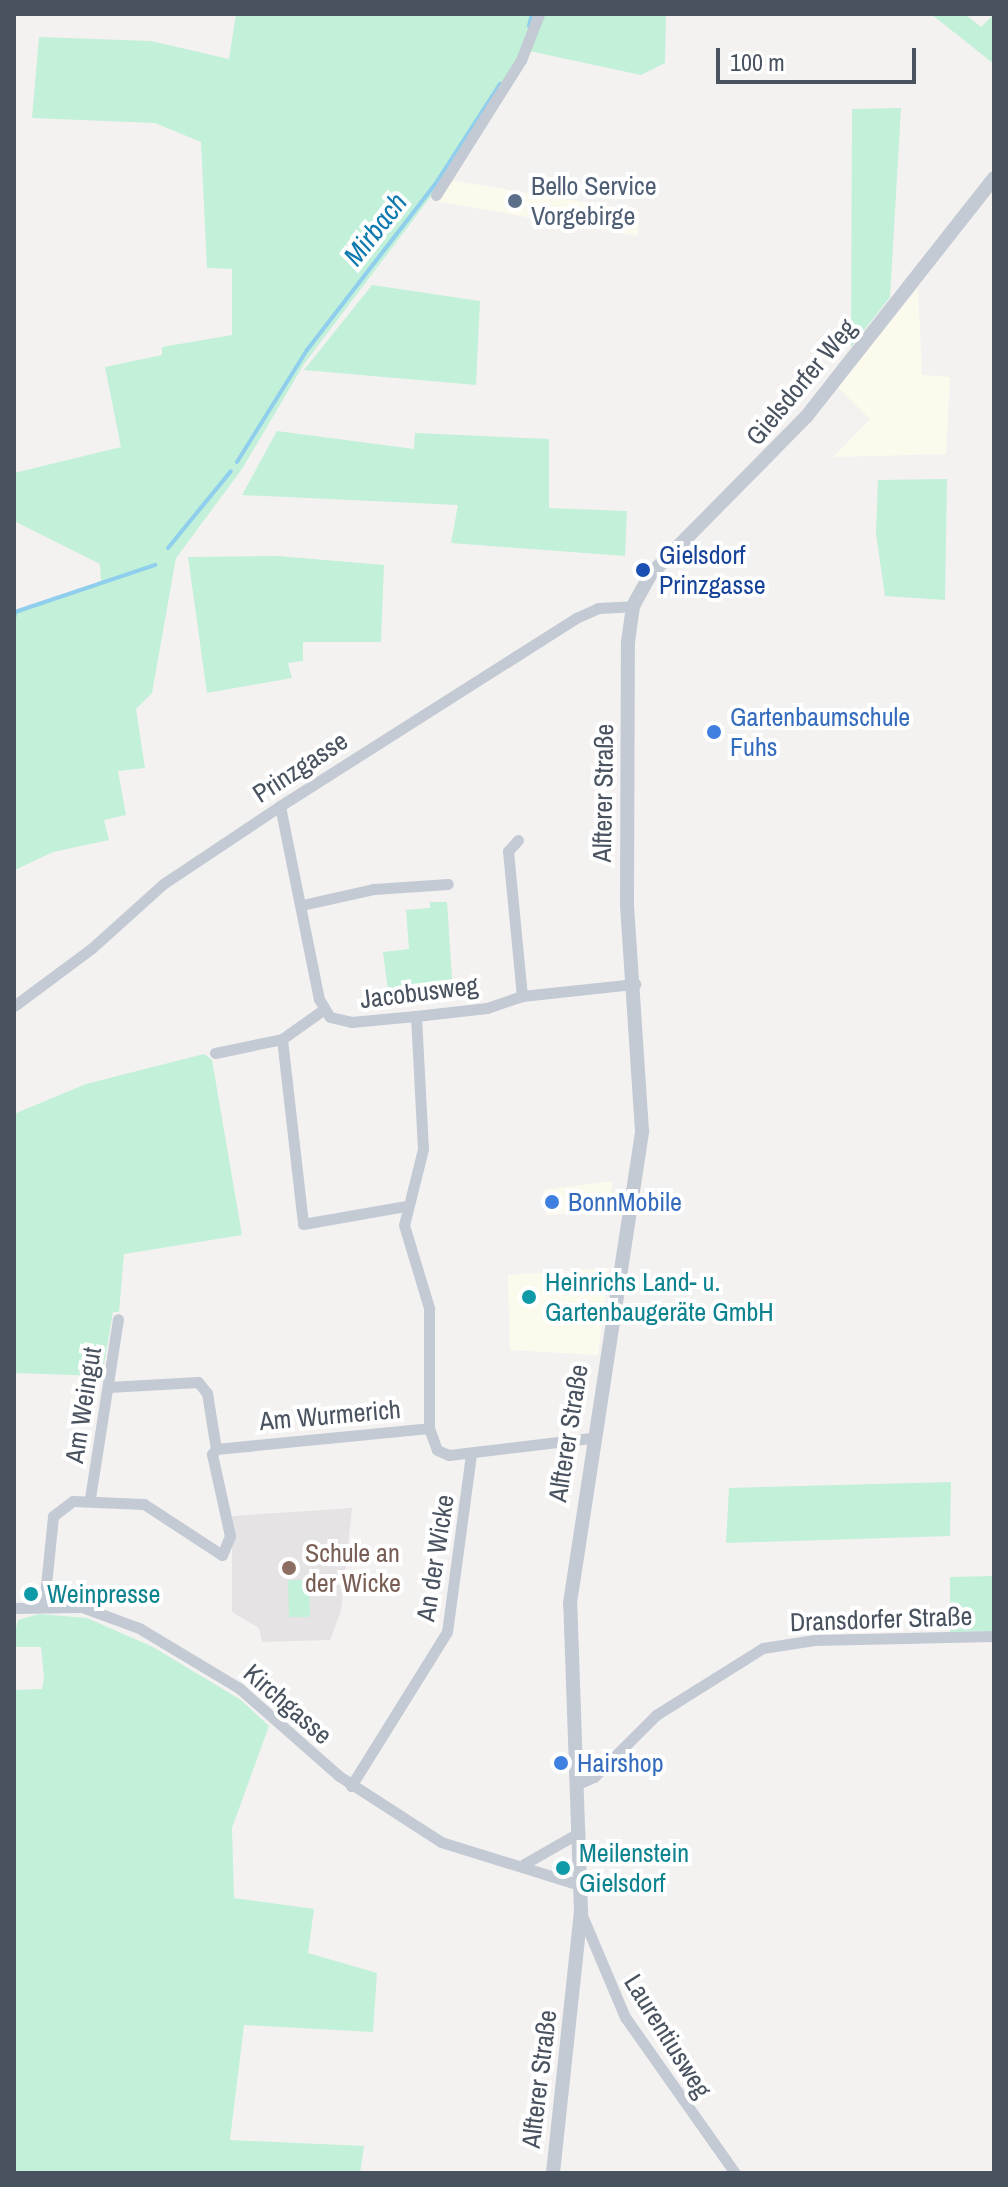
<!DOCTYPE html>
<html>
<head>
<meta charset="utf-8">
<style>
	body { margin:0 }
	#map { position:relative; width:1008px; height:2187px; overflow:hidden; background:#f4f2f1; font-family:"Archivo Narrow",sans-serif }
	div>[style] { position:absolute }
	.commercial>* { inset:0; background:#fcfaed }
	.education>* { inset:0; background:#e5e3e4 }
	.green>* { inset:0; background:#c2f0d9 }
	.stream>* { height:4px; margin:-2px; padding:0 2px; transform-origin:2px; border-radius:2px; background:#8fceec }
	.minor>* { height:11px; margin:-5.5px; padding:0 5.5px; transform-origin:5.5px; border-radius:5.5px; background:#c3cad3 }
	.tertiary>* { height:14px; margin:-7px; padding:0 7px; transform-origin:7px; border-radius:7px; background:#c3cad3 }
	.dots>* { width:22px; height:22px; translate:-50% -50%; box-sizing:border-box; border:4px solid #fff; border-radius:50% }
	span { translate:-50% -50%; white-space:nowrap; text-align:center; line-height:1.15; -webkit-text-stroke:8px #fff; paint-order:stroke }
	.service-label { font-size:26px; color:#4e5e75 }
	.left { translate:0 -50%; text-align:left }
	.street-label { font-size:26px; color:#49525f }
	.transit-label { font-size:26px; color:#164399 }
	.shop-label { font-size:26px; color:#366cbe }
	.culture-label { font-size:26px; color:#0d838f }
	.education-label { font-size:26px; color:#785e54 }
	.water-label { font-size:28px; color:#0e79ad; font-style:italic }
	.frame { position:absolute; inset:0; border:16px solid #49525f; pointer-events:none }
	.scale { position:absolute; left:716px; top:48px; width:200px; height:36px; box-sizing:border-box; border:4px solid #49525f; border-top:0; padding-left:10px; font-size:24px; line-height:28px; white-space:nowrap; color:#49525f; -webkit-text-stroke:6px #fff; paint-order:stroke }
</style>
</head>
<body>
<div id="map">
	<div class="commercial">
		<div style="clip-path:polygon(449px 180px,639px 211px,638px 236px,434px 201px)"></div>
		<div style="clip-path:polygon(918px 288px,922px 375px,950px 377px,946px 454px,833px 457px,870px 419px,838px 387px)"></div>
		<div style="clip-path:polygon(612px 1181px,611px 1205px,547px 1216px,543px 1190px)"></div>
		<div style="clip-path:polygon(609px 1268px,598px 1355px,510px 1350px,508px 1275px)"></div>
	</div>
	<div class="education">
		<div style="clip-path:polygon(352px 1508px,341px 1611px,330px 1640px,262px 1642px,259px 1628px,232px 1612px,232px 1516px)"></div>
	</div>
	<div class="green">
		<div style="clip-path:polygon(236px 14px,536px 14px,526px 47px,435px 191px,304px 364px,242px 469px,176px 558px,152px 693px,136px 709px,145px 768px,118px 771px,126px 815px,104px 820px,109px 840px,53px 852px,15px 870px,14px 887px,14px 613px,101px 584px,100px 564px,14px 521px,14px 473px,121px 447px,105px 367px,162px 355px,162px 347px,232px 335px,232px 269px,207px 268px,201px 142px,155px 123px,32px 118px,39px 37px,151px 41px,229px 59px)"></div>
		<div style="clip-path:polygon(542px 14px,666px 14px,665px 63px,641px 75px,529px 51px)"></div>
		<div style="clip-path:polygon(931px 14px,965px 14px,981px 27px,994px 14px,994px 64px)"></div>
		<div style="clip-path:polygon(901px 108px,890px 297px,851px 347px,852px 109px)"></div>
		<div style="clip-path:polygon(372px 285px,480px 301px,476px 385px,304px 370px)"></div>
		<div style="clip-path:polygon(277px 431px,414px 449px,415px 433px,549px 439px,549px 508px,627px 511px,625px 556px,451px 543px,458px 505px,242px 495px)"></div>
		<div style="clip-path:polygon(947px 479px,945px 600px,885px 596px,876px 534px,878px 480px)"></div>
		<div style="clip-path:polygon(278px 556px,384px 565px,381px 642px,303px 642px,303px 661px,288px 663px,292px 678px,207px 693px,188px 557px)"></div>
		<div style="clip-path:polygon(430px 902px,447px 902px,453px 993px,389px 999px,383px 952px,409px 949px,406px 910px,430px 908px)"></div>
		<div style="clip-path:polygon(204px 1054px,212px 1060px,242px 1235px,124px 1254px,119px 1312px,113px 1312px,102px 1376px,14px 1373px,14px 1114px,86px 1084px)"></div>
		<div style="clip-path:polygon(951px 1482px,950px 1536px,726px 1543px,729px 1488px)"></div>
		<div style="clip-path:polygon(994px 1576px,994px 1631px,950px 1632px,950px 1577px)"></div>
		<div style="clip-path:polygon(288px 1580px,309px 1580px,310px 1617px,289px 1617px)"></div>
		<div style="clip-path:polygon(39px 1614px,87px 1618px,153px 1647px,241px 1700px,269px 1726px,232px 1828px,234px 1898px,314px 1909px,308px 1953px,377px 1973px,373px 2032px,244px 2025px,230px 2140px,364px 2146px,360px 2173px,14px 2173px,14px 1696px,15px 1690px,42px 1689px,44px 1678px,41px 1647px,14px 1647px,14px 1636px,18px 1620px)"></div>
	</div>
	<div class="stream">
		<div style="left:529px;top:26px;width:12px;rotate:-76deg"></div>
		<div style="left:237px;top:462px;width:132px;rotate:-58deg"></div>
		<div style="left:307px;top:350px;width:211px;rotate:-52.3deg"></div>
		<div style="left:436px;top:183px;width:118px;rotate:-57.1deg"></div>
		<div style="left:168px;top:548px;width:99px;rotate:-50.7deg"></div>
		<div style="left:14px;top:619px;width:7px;rotate:-82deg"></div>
		<div style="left:15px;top:612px;width:148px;rotate:-18.6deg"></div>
	</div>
	<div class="minor">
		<div style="left:436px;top:195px;width:160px;rotate:-57.8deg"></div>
		<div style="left:521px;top:60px;width:49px;rotate:-68.6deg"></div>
		<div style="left:280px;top:806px;width:197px;rotate:78.6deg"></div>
		<div style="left:319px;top:999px;width:21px;rotate:59deg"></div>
		<div style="left:330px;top:1017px;width:22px;rotate:13deg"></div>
		<div style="left:351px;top:1022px;width:65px;rotate:-5.3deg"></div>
		<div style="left:416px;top:1016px;width:71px;rotate:-6.4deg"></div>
		<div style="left:487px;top:1008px;width:37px;rotate:-19deg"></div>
		<div style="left:522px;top:996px;width:114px;rotate:-6.1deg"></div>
		<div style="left:518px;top:840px;width:15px;rotate:132deg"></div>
		<div style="left:508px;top:851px;width:146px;rotate:84.5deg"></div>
		<div style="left:302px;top:905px;width:74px;rotate:-12.5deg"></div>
		<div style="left:374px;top:889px;width:74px;rotate:-3.9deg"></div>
		<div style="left:14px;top:1006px;width:97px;rotate:-36.6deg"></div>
		<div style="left:92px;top:948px;width:96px;rotate:-42deg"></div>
		<div style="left:163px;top:884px;width:141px;rotate:-33.7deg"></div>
		<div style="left:280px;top:806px;width:351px;rotate:-32.4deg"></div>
		<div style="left:576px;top:618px;width:24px;rotate:-24deg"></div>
		<div style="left:598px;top:608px;width:35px;rotate:-3deg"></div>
		<div style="left:416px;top:1016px;width:133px;rotate:87deg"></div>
		<div style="left:423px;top:1149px;width:78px;rotate:104deg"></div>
		<div style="left:404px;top:1225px;width:87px;rotate:73.2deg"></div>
		<div style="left:429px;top:1308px;width:120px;rotate:90deg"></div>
		<div style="left:282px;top:1039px;width:186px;rotate:83.5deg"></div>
		<div style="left:303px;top:1224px;width:105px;rotate:-9.9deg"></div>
		<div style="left:215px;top:1053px;width:68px;rotate:-11.8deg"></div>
		<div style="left:282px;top:1039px;width:50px;rotate:-35.3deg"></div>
		<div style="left:108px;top:1387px;width:90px;rotate:-3.2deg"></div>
		<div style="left:198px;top:1382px;width:14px;rotate:51deg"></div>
		<div style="left:207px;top:1393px;width:57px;rotate:80.9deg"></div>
		<div style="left:216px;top:1449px;width:214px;rotate:-5.6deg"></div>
		<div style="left:429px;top:1428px;width:23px;rotate:70deg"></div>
		<div style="left:437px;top:1450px;width:13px;rotate:23deg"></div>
		<div style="left:449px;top:1455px;width:143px;rotate:-6.8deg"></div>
		<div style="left:90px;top:1498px;width:181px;rotate:-81.1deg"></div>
		<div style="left:44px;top:1605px;width:89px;rotate:-84.2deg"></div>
		<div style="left:53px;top:1516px;width:25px;rotate:-37deg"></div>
		<div style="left:73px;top:1501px;width:71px;rotate:2.4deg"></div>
		<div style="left:144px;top:1504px;width:93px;rotate:33.2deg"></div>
		<div style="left:222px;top:1555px;width:21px;rotate:-67deg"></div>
		<div style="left:230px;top:1536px;width:84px;rotate:-102.4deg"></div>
		<div style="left:212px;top:1454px;width:6px;rotate:-51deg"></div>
		<div style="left:14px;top:1608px;width:68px;rotate:-0.8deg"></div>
		<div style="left:82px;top:1607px;width:61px;rotate:20.2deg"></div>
		<div style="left:139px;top:1628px;width:117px;rotate:31deg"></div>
		<div style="left:239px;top:1688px;width:133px;rotate:41.3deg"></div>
		<div style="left:339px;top:1776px;width:121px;rotate:32.9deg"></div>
		<div style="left:441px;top:1842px;width:145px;rotate:17.2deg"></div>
		<div style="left:578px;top:1784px;width:17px;rotate:-24deg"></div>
		<div style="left:594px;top:1777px;width:88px;rotate:-45deg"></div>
		<div style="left:656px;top:1715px;width:126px;rotate:-32.1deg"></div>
		<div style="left:763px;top:1648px;width:52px;rotate:-8.9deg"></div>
		<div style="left:814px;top:1640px;width:180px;rotate:-1.3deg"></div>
		<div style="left:351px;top:1786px;width:181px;rotate:-58.1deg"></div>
		<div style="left:447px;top:1632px;width:180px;rotate:-82.3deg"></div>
		<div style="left:524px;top:1864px;width:64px;rotate:-29.7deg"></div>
		<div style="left:581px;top:1913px;width:113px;rotate:67.1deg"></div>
		<div style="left:625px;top:2017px;width:191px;rotate:54.8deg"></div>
	</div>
	<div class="tertiary">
		<div style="left:553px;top:2173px;width:262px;rotate:-83.9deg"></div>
		<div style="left:581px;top:1912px;width:309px;rotate:-92deg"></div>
		<div style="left:570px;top:1603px;width:477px;rotate:-81.3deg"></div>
		<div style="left:642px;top:1131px;width:227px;rotate:-93.8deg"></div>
		<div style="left:627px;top:904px;width:262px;rotate:-89.8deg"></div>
		<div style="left:628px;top:642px;width:36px;rotate:-82deg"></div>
		<div style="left:633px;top:606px;width:37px;rotate:-61deg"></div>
		<div style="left:651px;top:574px;width:221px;rotate:-45.4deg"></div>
		<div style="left:806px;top:417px;width:304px;rotate:-51.8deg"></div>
	</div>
	<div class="dots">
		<div style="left:515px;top:201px;background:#5c6f8a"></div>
		<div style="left:643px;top:570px;background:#1a4fb4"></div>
		<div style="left:714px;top:732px;background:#3f7fe0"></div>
		<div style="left:552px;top:1202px;background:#3f7fe0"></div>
		<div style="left:529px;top:1297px;background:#0f9aa8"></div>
		<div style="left:289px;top:1568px;background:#8d6e63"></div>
		<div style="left:31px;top:1594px;background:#0f9aa8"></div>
		<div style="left:561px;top:1763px;background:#3f7fe0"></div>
		<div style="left:563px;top:1868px;background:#0f9aa8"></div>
	</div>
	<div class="service-label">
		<span class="left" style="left:531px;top:201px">Bello Service<br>Vorgebirge</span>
	</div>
	<div class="street-label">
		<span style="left:801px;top:382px;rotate:-50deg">Gielsdorfer Weg</span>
		<span style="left:300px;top:767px;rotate:-33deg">Prinzgasse</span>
		<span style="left:603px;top:793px;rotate:-89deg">Alfterer Straße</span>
		<span style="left:419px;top:992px;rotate:-7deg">Jacobusweg</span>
		<span style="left:83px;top:1405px;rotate:-81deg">Am Weingut</span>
		<span style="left:330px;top:1415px;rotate:-5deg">Am Wurmerich</span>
		<span style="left:568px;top:1433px;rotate:-81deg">Alfterer Straße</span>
		<span style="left:435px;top:1558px;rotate:-81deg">An der Wicke</span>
		<span style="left:881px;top:1619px;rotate:-2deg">Dransdorfer Straße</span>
		<span style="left:288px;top:1704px;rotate:41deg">Kirchgasse</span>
		<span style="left:668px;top:2036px;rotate:58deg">Laurentiusweg</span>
		<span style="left:539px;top:2079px;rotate:-83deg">Alfterer Straße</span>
	</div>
	<div class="transit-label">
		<span class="left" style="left:659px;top:570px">Gielsdorf<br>Prinzgasse</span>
	</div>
	<div class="shop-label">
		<span class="left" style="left:730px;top:732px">Gartenbaumschule<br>Fuhs</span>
		<span class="left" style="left:568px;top:1202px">BonnMobile</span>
		<span class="left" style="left:577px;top:1763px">Hairshop</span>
	</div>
	<div class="culture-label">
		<span class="left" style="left:545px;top:1297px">Heinrichs Land- u.<br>Gartenbaugeräte GmbH</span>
		<span class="left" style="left:47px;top:1594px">Weinpresse</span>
		<span class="left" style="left:579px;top:1868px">Meilenstein<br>Gielsdorf</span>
	</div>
	<div class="education-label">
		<span class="left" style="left:305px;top:1568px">Schule an<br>der Wicke</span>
	</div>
	<div class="water-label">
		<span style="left:375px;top:229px;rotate:-52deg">Mirbach</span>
	</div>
	<div class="frame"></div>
	<div class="scale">100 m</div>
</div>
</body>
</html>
